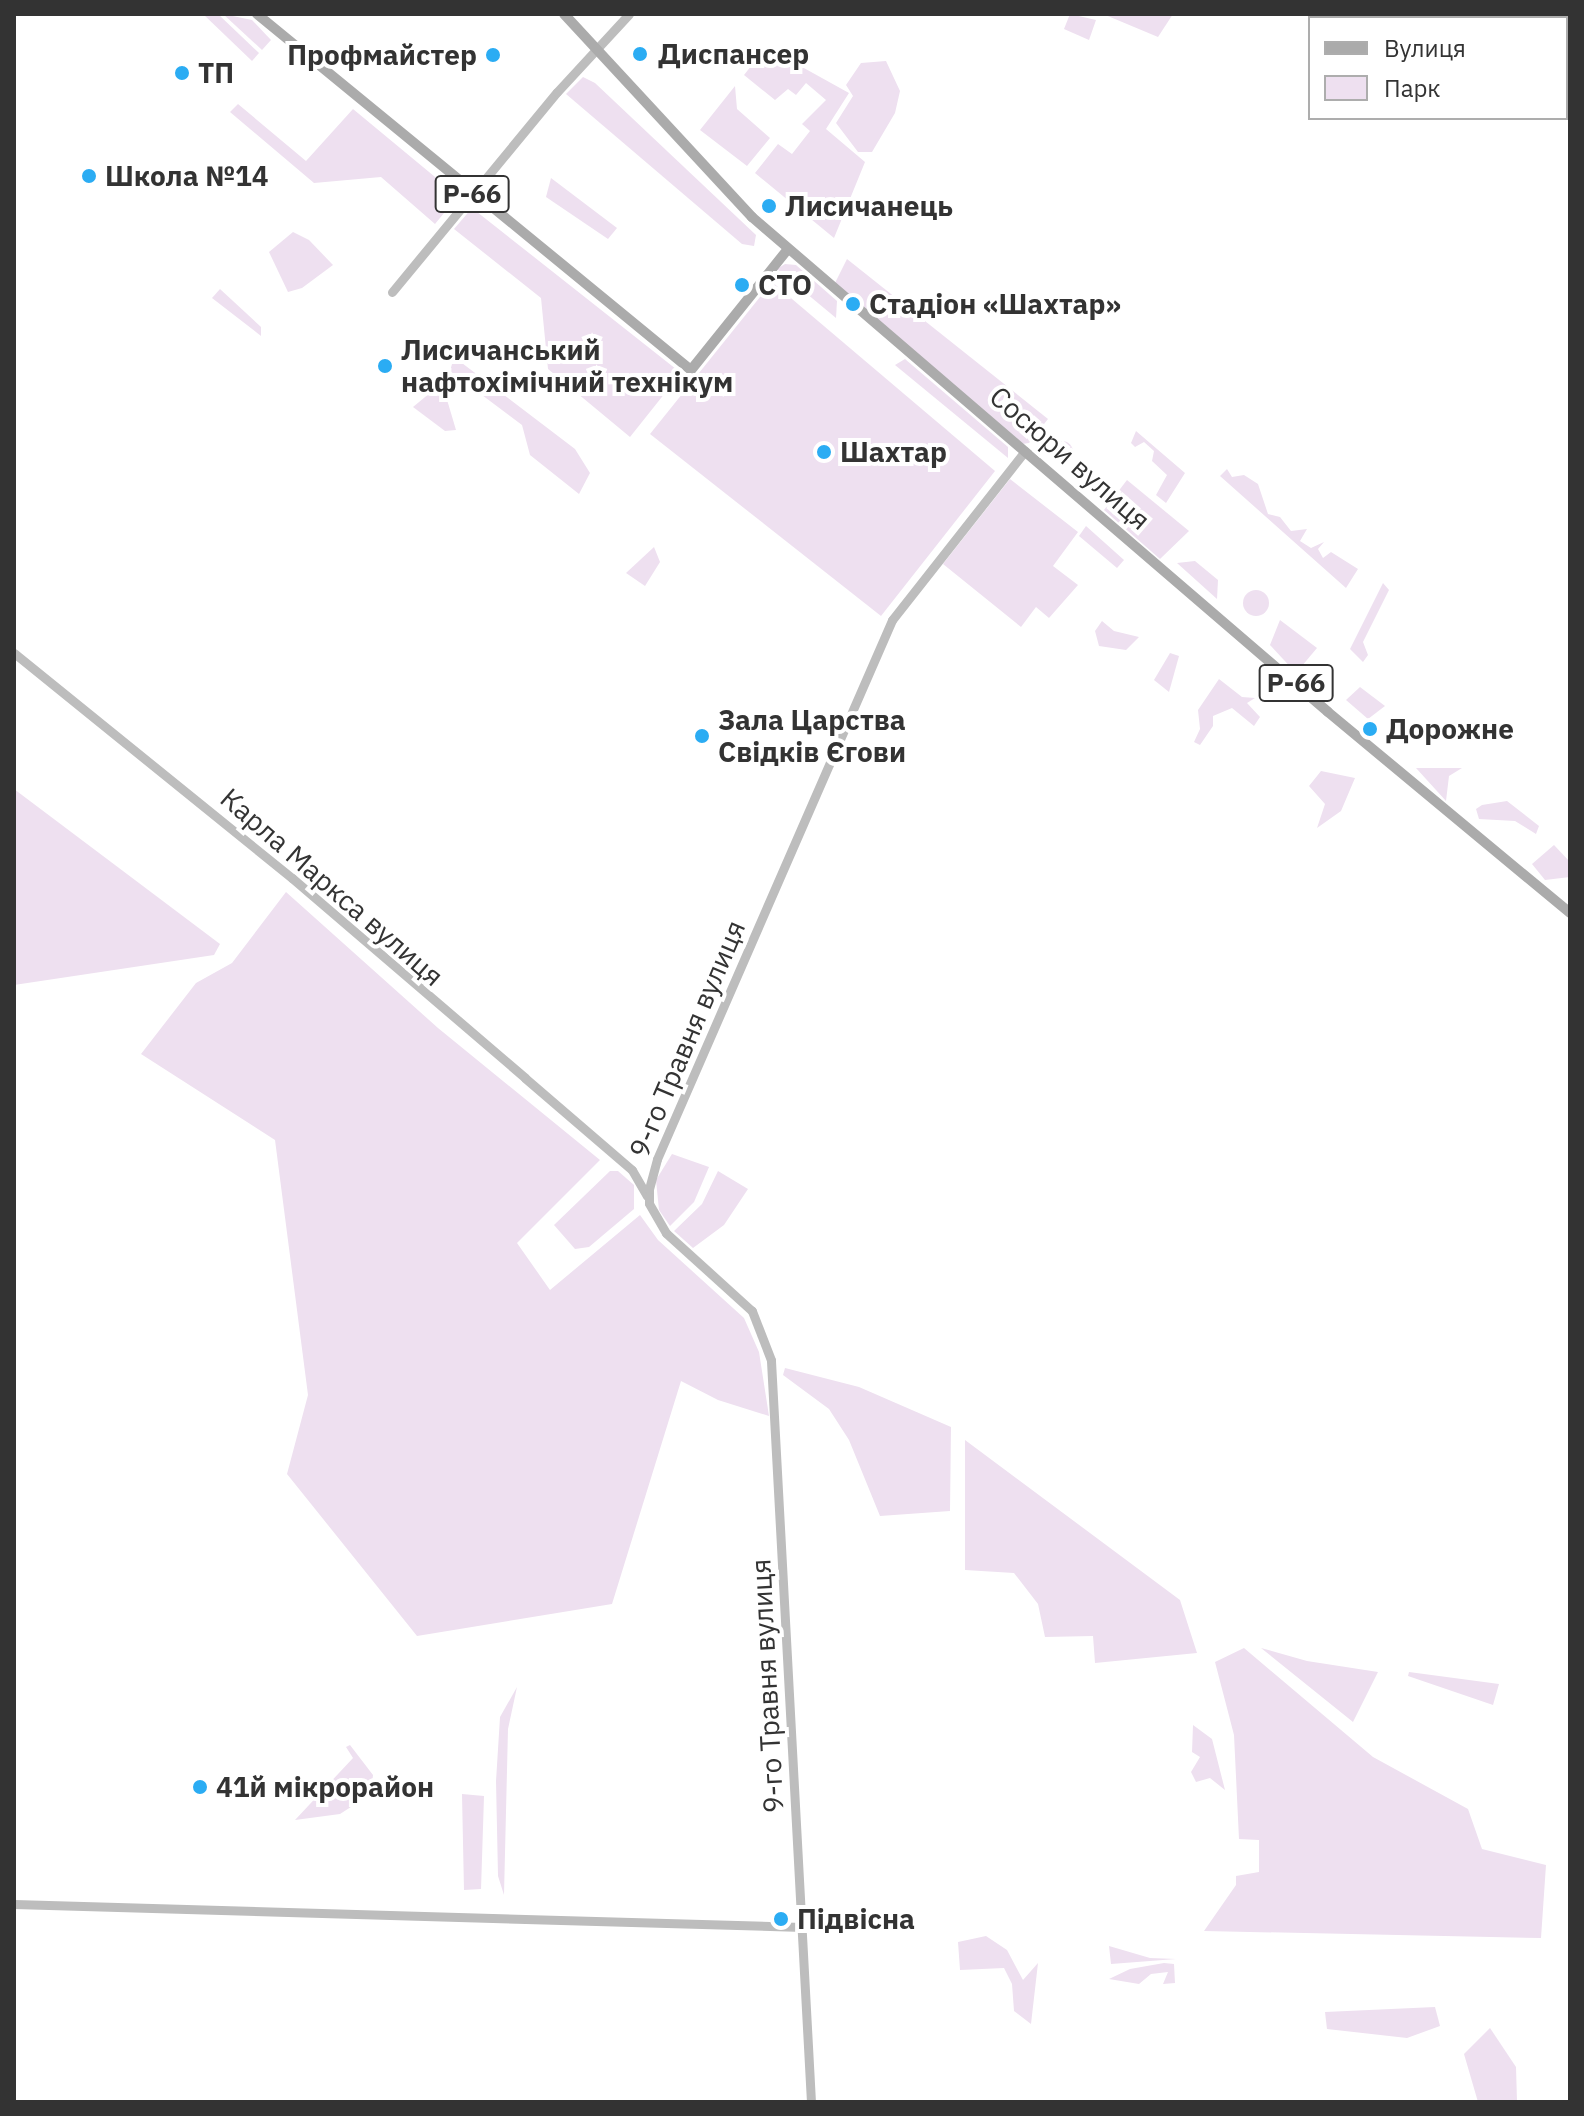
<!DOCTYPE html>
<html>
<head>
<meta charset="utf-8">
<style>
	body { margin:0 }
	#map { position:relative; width:1584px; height:2116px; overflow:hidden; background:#fff; font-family:"IBM Plex Sans",sans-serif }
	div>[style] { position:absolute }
	.green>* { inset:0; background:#eee0f0 }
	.round { border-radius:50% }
	.secondary>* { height:9px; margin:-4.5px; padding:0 4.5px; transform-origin:4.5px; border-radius:4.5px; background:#bdbdbd }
	.primary>* { height:10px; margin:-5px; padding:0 5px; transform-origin:5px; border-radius:5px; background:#ababab }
	.dots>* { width:22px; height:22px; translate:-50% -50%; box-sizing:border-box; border:4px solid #fff; border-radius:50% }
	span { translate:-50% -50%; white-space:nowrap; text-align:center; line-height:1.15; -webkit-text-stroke:8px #fff; paint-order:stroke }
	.shield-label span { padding:2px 6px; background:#fff; border:2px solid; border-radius:6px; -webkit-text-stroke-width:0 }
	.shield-label { font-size:26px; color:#333; font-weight:700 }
	.poi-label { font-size:28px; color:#333; font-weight:700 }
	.left { translate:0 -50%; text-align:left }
	.right { translate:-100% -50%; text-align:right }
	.street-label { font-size:28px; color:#333 }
	.frame { position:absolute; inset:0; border:16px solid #333; pointer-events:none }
	.legend { position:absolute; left:1308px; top:16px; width:260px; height:104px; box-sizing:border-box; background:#fff; border:2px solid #adadad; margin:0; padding:10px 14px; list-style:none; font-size:24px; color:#333 }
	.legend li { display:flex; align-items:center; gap:16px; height:40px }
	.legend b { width:40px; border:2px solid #adadad }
</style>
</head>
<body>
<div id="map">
	<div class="green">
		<div style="clip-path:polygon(203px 14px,218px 14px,259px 53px,252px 61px)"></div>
		<div style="clip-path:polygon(223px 14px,252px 20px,271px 40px,262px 50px)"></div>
		<div style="clip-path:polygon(1070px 14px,1096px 20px,1089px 40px,1064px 29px)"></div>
		<div style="clip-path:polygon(1103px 14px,1173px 14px,1158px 37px)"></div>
		<div style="clip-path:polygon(766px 47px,849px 93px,826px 129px,865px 162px,834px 238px,755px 173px,778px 144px,792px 154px,810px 131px,802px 124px,826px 100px,806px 83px,796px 95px,788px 89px,775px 100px,744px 75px)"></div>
		<div style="clip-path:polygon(886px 61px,900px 91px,895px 113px,872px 152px,858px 152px,836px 123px,853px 96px,846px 85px,861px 63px)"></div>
		<div style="clip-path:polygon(583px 77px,595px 83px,756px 235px,754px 246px,742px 244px,566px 94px)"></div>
		<div style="clip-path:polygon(735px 86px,737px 109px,770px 138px,747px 166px,700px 130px)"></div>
		<div style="clip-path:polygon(238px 104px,306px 161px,353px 109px,458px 196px,435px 224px,381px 177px,314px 183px,230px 112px)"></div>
		<div style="clip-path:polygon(551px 178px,617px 228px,608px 239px,546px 197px)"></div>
		<div style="clip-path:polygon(472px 208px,681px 373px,630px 437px,548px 369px,541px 298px,454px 229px)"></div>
		<div style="clip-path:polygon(293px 232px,309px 240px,333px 265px,302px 288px,288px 292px,269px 252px)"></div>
		<div style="clip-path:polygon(847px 259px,1048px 419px,1029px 443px,1022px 444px,835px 283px)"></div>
		<div style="clip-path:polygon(785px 264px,796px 265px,837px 301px,836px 318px,777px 269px)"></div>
		<div style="clip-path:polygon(772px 282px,995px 471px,881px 616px,650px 434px)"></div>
		<div style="clip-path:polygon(220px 289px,261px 327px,261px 336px,212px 298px)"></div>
		<div style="clip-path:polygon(454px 357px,575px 449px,590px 473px,579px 494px,530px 455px,522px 425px,450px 371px)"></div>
		<div style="clip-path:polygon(905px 359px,1008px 447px,1008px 458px,895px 365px)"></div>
		<div style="clip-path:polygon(442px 383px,456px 430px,445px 431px,413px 407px)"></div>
		<div style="clip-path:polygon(1136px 431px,1185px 473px,1166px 503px,1156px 495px,1167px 475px,1152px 461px,1154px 451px,1144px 442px,1135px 447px,1131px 443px)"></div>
		<div class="round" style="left:1051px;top:441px;width:22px;height:22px"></div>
		<div style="clip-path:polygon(1227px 469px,1232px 477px,1244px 475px,1258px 484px,1268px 514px,1280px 517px,1291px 531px,1307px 529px,1300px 541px,1311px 548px,1324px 542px,1318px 549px,1323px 558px,1331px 552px,1358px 569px,1346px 588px,1220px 476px)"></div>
		<div style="clip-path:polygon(1010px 479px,1078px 532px,1053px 566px,1078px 585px,1049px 618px,1036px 607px,1021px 627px,943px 564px)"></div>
		<div style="clip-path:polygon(1127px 480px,1189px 531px,1160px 559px,1104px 510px)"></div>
		<div style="clip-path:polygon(1086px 526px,1124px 560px,1117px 568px,1079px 536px)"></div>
		<div style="clip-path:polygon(654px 547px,660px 562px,645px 586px,626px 573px)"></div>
		<div style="clip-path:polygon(1195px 561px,1218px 580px,1217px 599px,1177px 563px)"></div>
		<div style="clip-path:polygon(1383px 583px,1389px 590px,1363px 642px,1368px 655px,1363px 662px,1350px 649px)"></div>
		<div class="round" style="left:1243px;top:590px;width:26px;height:26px"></div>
		<div style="clip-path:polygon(1280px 620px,1317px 648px,1296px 673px,1270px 645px)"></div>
		<div style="clip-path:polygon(1102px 621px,1114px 631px,1139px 637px,1126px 650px,1099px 646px,1095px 631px)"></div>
		<div style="clip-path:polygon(1170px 653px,1179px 656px,1169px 692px,1154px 680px)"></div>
		<div style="clip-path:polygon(1219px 679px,1242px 697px,1255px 698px,1247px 703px,1260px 717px,1254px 726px,1232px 708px,1213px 716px,1213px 726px,1200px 745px,1194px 742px,1200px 729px,1198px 710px)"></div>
		<div style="clip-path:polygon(1360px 687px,1385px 706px,1368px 719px,1346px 700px)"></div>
		<div style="clip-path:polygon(1416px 768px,1462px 768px,1449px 776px,1446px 801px)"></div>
		<div style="clip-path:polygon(1321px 771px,1355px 778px,1341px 811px,1317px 828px,1325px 804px,1309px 786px)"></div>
		<div style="clip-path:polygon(14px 789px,220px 944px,214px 955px,14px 985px)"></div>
		<div style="clip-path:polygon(1507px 801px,1539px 826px,1536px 834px,1515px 821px,1479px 819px,1476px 809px,1482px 805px)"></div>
		<div style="clip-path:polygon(1554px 845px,1570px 862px,1570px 877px,1545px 880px,1532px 864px)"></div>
		<div style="clip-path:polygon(286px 892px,438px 1028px,600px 1160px,517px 1243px,550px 1290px,640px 1215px,658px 1240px,744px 1318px,759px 1352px,769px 1416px,718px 1400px,681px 1381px,612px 1604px,417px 1636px,287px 1474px,308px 1395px,275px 1140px,141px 1054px,196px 983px,232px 963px)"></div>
		<div style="clip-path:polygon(672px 1154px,709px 1167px,694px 1202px,670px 1226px,659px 1210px,656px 1180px)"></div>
		<div style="clip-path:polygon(610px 1171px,618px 1171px,634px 1185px,634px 1209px,589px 1247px,575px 1249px,554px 1225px)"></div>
		<div style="clip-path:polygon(718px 1171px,748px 1189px,724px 1225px,693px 1248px,674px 1231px,702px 1204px)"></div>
		<div style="clip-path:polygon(785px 1368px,859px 1387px,951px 1427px,950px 1511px,880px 1516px,849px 1440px,829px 1409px,783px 1375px)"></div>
		<div style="clip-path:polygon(965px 1440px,1180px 1600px,1197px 1653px,1095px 1663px,1093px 1636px,1045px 1637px,1038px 1604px,1014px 1573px,965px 1570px)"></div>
		<div style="clip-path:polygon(1244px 1648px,1373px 1757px,1468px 1809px,1482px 1849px,1546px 1865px,1541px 1938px,1204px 1931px,1236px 1885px,1236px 1876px,1259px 1872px,1259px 1840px,1239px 1839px,1234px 1735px,1215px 1662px)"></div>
		<div style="clip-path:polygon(1261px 1648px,1307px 1661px,1378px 1672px,1353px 1722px)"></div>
		<div style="clip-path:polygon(1409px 1672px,1499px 1684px,1493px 1705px,1408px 1676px)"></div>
		<div style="clip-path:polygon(517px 1687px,508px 1729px,504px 1895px,498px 1876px,496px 1781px,500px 1717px)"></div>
		<div style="clip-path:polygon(1193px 1725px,1212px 1739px,1225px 1790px,1210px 1778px,1196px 1782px,1191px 1772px,1200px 1757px,1192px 1752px)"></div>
		<div style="clip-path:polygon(350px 1745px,373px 1775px,371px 1794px,340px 1814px,295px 1820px,353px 1758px,346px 1747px)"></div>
		<div style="clip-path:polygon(462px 1794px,484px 1796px,481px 1889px,464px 1890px)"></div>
		<div style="clip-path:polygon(986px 1936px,1007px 1950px,1023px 1980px,1038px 1963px,1031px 2024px,1014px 2011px,1012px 1984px,1004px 1968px,960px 1970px,958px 1942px)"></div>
		<div style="clip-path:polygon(1109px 1946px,1150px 1958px,1176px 1959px,1111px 1964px)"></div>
		<div style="clip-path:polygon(1164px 1963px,1174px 1964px,1175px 1983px,1163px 1984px,1168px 1972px,1151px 1974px,1139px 1984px,1109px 1979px,1130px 1969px)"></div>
		<div style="clip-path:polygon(1435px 2007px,1440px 2026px,1407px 2038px,1327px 2029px,1325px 2012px)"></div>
		<div style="clip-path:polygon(1490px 2028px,1516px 2067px,1517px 2102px,1478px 2102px,1464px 2054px)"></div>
	</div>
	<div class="secondary">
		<div style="left:392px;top:292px;width:259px;rotate:-50.5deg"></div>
		<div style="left:557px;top:92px;width:106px;rotate:-47.3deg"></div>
		<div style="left:14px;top:653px;width:358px;rotate:39deg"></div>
		<div style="left:292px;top:878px;width:307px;rotate:40.6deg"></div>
		<div style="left:525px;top:1078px;width:141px;rotate:40.7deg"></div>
		<div style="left:632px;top:1170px;width:30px;rotate:60deg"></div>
		<div style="left:14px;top:1904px;width:789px;rotate:1.67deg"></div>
		<div style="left:811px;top:2102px;width:743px;rotate:-93.09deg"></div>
		<div style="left:771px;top:1360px;width:53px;rotate:-111.2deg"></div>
		<div style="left:752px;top:1311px;width:116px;rotate:-137.8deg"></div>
		<div style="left:666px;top:1233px;width:34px;rotate:-120deg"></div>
		<div style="left:649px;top:1203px;width:14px;rotate:-90deg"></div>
		<div style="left:649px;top:1189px;width:31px;rotate:-75deg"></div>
		<div style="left:657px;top:1159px;width:588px;rotate:-66.44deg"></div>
		<div style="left:892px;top:620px;width:215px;rotate:-51.8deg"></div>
	</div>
	<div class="primary">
		<div style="left:257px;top:14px;width:561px;rotate:39.36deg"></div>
		<div style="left:691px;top:370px;width:155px;rotate:-51.3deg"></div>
		<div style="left:564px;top:14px;width:277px;rotate:47.2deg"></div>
		<div style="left:752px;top:217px;width:759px;rotate:40.67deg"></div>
		<div style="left:1328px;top:712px;width:315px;rotate:39.7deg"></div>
	</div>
	<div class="dots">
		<div style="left:640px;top:54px;background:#2bacf3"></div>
		<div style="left:493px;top:55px;background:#2bacf3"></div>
		<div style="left:182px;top:73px;background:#2bacf3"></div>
		<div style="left:89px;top:176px;background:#2bacf3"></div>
		<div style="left:769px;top:206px;background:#2bacf3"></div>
		<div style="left:742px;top:285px;background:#2bacf3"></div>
		<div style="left:853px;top:304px;background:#2bacf3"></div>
		<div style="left:385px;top:366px;background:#2bacf3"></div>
		<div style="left:824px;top:452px;background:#2bacf3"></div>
		<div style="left:1370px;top:729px;background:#2bacf3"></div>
		<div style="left:702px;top:736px;background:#2bacf3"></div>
		<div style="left:200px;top:1787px;background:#2bacf3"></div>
		<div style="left:781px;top:1919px;background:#2bacf3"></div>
	</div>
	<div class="shield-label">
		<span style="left:472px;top:194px">Р-66</span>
		<span style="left:1296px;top:683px">Р-66</span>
	</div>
	<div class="poi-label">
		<span class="left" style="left:658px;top:54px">Диспансер</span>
		<span class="right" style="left:477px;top:55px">Профмайстер</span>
		<span class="left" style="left:198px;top:73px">ТП</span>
		<span class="left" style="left:105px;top:176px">Школа №14</span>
		<span class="left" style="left:785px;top:206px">Лисичанець</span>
		<span class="left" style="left:758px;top:285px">СТО</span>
		<span class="left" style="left:869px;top:304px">Стадіон «Шахтар»</span>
		<span class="left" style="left:401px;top:366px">Лисичанський<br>нафтохімічний технікум</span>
		<span class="left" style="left:840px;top:452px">Шахтар</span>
		<span class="left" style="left:718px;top:736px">Зала Царства<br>Свідків Єгови</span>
		<span class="left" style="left:1386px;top:729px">Дорожне</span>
		<span class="left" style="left:216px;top:1787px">41й мікрорайон</span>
		<span class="left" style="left:797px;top:1919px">Підвісна</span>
	</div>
	<div class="street-label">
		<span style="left:1070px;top:458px;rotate:41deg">Сосюри вулиця</span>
		<span style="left:332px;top:887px;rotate:41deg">Карла Маркса вулиця</span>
		<span style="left:687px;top:1039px;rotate:-67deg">9-го Травня вулиця</span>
		<span style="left:767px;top:1686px;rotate:-93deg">9-го Травня вулиця</span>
	</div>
	<div class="frame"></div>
	<ul class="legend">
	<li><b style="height:10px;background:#ababab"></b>Вулиця</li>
	<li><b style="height:22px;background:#eee0f0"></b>Парк</li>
	</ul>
</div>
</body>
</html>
